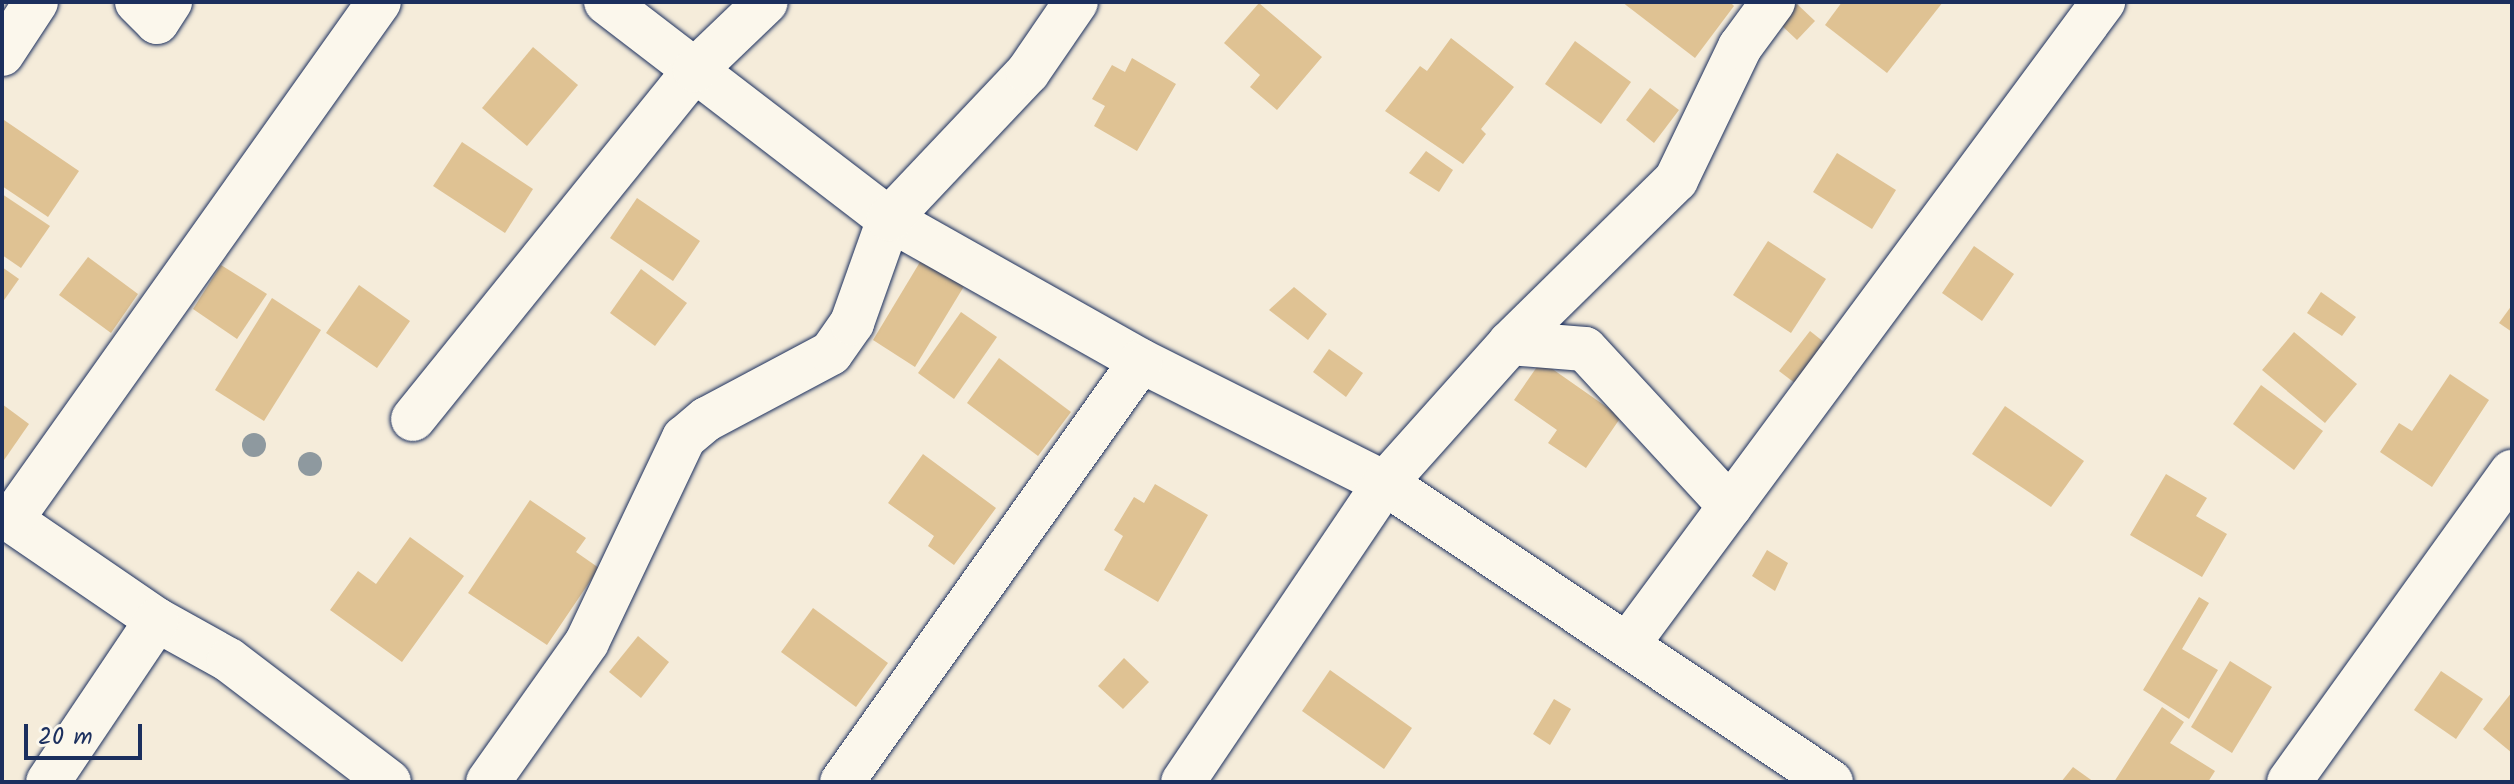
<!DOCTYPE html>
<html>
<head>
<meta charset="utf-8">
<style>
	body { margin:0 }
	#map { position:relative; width:2514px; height:784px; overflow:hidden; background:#f5ecda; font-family:Kalam,sans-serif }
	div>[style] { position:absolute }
	.building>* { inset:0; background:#dfc293 }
	.roads { filter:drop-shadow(0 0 2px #1b2f5e) drop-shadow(0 0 2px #1b2f5e) }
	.minor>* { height:44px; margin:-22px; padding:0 22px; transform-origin:22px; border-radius:22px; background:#fbf7ec }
	.trees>* { width:24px; height:24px; margin:-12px; border-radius:50%; background:#8e999f }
	span { translate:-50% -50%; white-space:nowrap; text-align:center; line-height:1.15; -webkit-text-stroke:6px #fbf7ec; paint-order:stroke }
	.frame { position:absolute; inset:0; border:4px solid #1b2f5e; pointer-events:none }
	.scale { position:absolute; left:24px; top:724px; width:118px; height:36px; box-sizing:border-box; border:4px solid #1b2f5e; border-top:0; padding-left:10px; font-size:24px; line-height:28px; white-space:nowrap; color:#1b2f5e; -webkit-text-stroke:6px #fbf7ec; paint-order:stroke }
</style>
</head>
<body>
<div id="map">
	<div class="building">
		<div style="clip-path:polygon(1622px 2px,1730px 2px,1734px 6px,1695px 58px)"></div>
		<div style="clip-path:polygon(1842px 2px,1943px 2px,1887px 73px,1825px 25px)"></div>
		<div style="clip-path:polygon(1259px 3px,1322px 57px,1277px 110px,1250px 87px,1260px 75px,1224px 43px)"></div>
		<div style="clip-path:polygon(1797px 4px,1815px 21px,1797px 40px,1779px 23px)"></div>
		<div style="clip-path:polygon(1451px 38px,1514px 87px,1481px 129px,1486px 134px,1463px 164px,1385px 111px,1420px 66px,1427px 71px)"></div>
		<div style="clip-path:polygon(1575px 41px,1631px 82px,1601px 124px,1545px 84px)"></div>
		<div style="clip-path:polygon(533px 47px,578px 85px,527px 146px,482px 108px)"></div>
		<div style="clip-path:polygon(1132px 58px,1176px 84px,1137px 151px,1094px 126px,1105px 106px,1092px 99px,1112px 65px,1125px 72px)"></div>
		<div style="clip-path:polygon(1650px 88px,1679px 110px,1654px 143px,1626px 120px)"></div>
		<div style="clip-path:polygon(4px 120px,79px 171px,48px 217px,2px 186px)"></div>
		<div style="clip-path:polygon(462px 142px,533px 189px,505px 233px,433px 186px)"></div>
		<div style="clip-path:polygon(1426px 151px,1453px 170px,1439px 192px,1409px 173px)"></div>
		<div style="clip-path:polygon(1837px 153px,1896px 190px,1872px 229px,1813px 192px)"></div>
		<div style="clip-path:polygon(2px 194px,50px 226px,21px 268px,2px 255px)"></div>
		<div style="clip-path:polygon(637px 198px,700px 241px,673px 281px,610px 238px)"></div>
		<div style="clip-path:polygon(1768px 241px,1826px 279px,1791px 333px,1733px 295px)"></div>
		<div style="clip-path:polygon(1974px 246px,2014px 274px,1982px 321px,1942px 293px)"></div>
		<div style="clip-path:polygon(88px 257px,138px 294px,111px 333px,59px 295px)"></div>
		<div style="clip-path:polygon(923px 257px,966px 283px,915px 367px,873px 340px)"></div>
		<div style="clip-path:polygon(221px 265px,267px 294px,237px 339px,193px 309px)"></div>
		<div style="clip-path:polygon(2px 267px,19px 279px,2px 303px)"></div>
		<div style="clip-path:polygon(641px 269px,687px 303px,655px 346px,610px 313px)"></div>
		<div style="clip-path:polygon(359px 285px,410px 321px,377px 368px,326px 333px)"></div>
		<div style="clip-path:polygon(1294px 287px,1327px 314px,1308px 340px,1269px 310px)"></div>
		<div style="clip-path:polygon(2321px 292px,2356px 317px,2342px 336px,2307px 313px)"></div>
		<div style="clip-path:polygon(272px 298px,321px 330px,264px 421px,215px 390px)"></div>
		<div style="clip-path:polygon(2512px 305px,2512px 332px,2499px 323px)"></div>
		<div style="clip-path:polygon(961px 312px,997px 337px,954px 399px,918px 373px)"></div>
		<div style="clip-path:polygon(1810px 331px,1834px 350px,1804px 390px,1779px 371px)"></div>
		<div style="clip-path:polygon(2294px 332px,2357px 384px,2325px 423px,2262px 370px)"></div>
		<div style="clip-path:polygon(1329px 349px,1363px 373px,1346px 397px,1313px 372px)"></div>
		<div style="clip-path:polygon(999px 358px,1071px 412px,1038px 456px,967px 403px)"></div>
		<div style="clip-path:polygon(1541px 361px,1621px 417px,1586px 468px,1548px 443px,1557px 430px,1514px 400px)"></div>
		<div style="clip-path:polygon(2450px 374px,2489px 400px,2432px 487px,2380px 452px,2399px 423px,2412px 431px)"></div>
		<div style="clip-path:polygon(2261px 385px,2323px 431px,2294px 470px,2233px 424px)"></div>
		<div style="clip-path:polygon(2px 404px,29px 424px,2px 463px)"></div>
		<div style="clip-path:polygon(2005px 406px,2084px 461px,2051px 507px,1972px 454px)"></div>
		<div style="clip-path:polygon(923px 454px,996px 508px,954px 565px,928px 546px,934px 536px,888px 503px)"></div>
		<div style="clip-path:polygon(2166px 474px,2207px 498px,2196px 516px,2227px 534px,2202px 577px,2130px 535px)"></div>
		<div style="clip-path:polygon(1155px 484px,1208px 515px,1158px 602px,1104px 570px,1123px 536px,1114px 530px,1134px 497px,1144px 503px)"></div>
		<div style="clip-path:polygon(530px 500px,586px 538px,576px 552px,599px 568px,547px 645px,468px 593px)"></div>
		<div style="clip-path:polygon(410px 537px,464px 576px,402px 662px,330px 610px,358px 571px,376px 584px)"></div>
		<div style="clip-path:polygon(1767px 550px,1788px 563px,1775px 591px,1752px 576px)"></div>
		<div style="clip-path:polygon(2199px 597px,2209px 603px,2182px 649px,2218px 670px,2189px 719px,2143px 690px)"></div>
		<div style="clip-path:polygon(813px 608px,888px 663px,856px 707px,781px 652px)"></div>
		<div style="clip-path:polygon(638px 636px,669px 662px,641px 698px,609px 672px)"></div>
		<div style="clip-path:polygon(1124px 658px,1149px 682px,1123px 709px,1098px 686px)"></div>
		<div style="clip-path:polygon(2230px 661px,2272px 687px,2232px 753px,2191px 727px)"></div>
		<div style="clip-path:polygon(1330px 670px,1412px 728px,1384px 769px,1302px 711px)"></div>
		<div style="clip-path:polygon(2441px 671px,2483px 699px,2456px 739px,2414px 710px)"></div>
		<div style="clip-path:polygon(2512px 692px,2512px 753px,2483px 729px)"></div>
		<div style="clip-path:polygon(1554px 699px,1571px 709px,1550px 745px,1533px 734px)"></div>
		<div style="clip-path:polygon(2162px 707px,2184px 722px,2170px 743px,2215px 771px,2208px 782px,2114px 782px)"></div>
		<div style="clip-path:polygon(2073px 767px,2094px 782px,2061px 782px)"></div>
	</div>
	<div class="roads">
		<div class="minor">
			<div style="left:137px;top:2px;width:28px;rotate:45deg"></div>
			<div style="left:157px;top:22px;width:24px;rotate:-57deg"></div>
			<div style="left:606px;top:2px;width:357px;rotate:37.5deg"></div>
			<div style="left:889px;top:219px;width:289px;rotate:29.4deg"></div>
			<div style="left:1141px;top:361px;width:273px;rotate:26.6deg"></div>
			<div style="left:1385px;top:483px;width:537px;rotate:33.84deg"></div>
			<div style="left:2px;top:54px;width:62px;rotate:-56.8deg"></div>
			<div style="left:1510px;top:343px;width:233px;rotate:-44.5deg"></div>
			<div style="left:1676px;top:180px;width:148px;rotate:-64.3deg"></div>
			<div style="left:1740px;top:47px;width:56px;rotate:-53.7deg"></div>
			<div style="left:413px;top:419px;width:449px;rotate:-51.1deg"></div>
			<div style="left:695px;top:70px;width:98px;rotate:-43.8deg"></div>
			<div style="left:2px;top:514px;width:188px;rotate:34.4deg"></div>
			<div style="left:157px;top:620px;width:82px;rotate:29.1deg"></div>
			<div style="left:229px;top:660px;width:201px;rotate:37.3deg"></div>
			<div style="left:11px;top:520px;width:635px;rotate:-54.61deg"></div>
			<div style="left:1628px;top:644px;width:799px;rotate:-53.5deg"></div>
			<div style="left:48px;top:782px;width:195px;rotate:-56.1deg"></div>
			<div style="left:488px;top:782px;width:171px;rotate:-54.7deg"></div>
			<div style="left:587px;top:642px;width:226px;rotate:-64.6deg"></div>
			<div style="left:684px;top:438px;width:30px;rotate:-40deg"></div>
			<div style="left:707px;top:419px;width:140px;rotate:-28deg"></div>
			<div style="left:831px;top:353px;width:37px;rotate:-55deg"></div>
			<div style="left:852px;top:323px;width:110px;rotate:-70.4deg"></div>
			<div style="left:889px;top:219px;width:202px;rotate:-46.6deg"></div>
			<div style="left:1028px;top:72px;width:85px;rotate:-55.6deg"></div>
			<div style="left:842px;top:782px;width:516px;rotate:-54.62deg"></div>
			<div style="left:1183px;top:782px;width:361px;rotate:-56deg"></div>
			<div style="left:1385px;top:483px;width:188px;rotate:-48.2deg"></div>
			<div style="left:1510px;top:343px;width:75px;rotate:4.6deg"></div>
			<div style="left:1585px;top:349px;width:214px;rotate:47.3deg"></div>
			<div style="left:2289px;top:782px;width:382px;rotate:-54.3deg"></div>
		</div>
	</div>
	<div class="trees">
		<div style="left:254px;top:445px"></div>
		<div style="left:310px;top:464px"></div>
	</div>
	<div class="frame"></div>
	<div class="scale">20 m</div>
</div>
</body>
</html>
